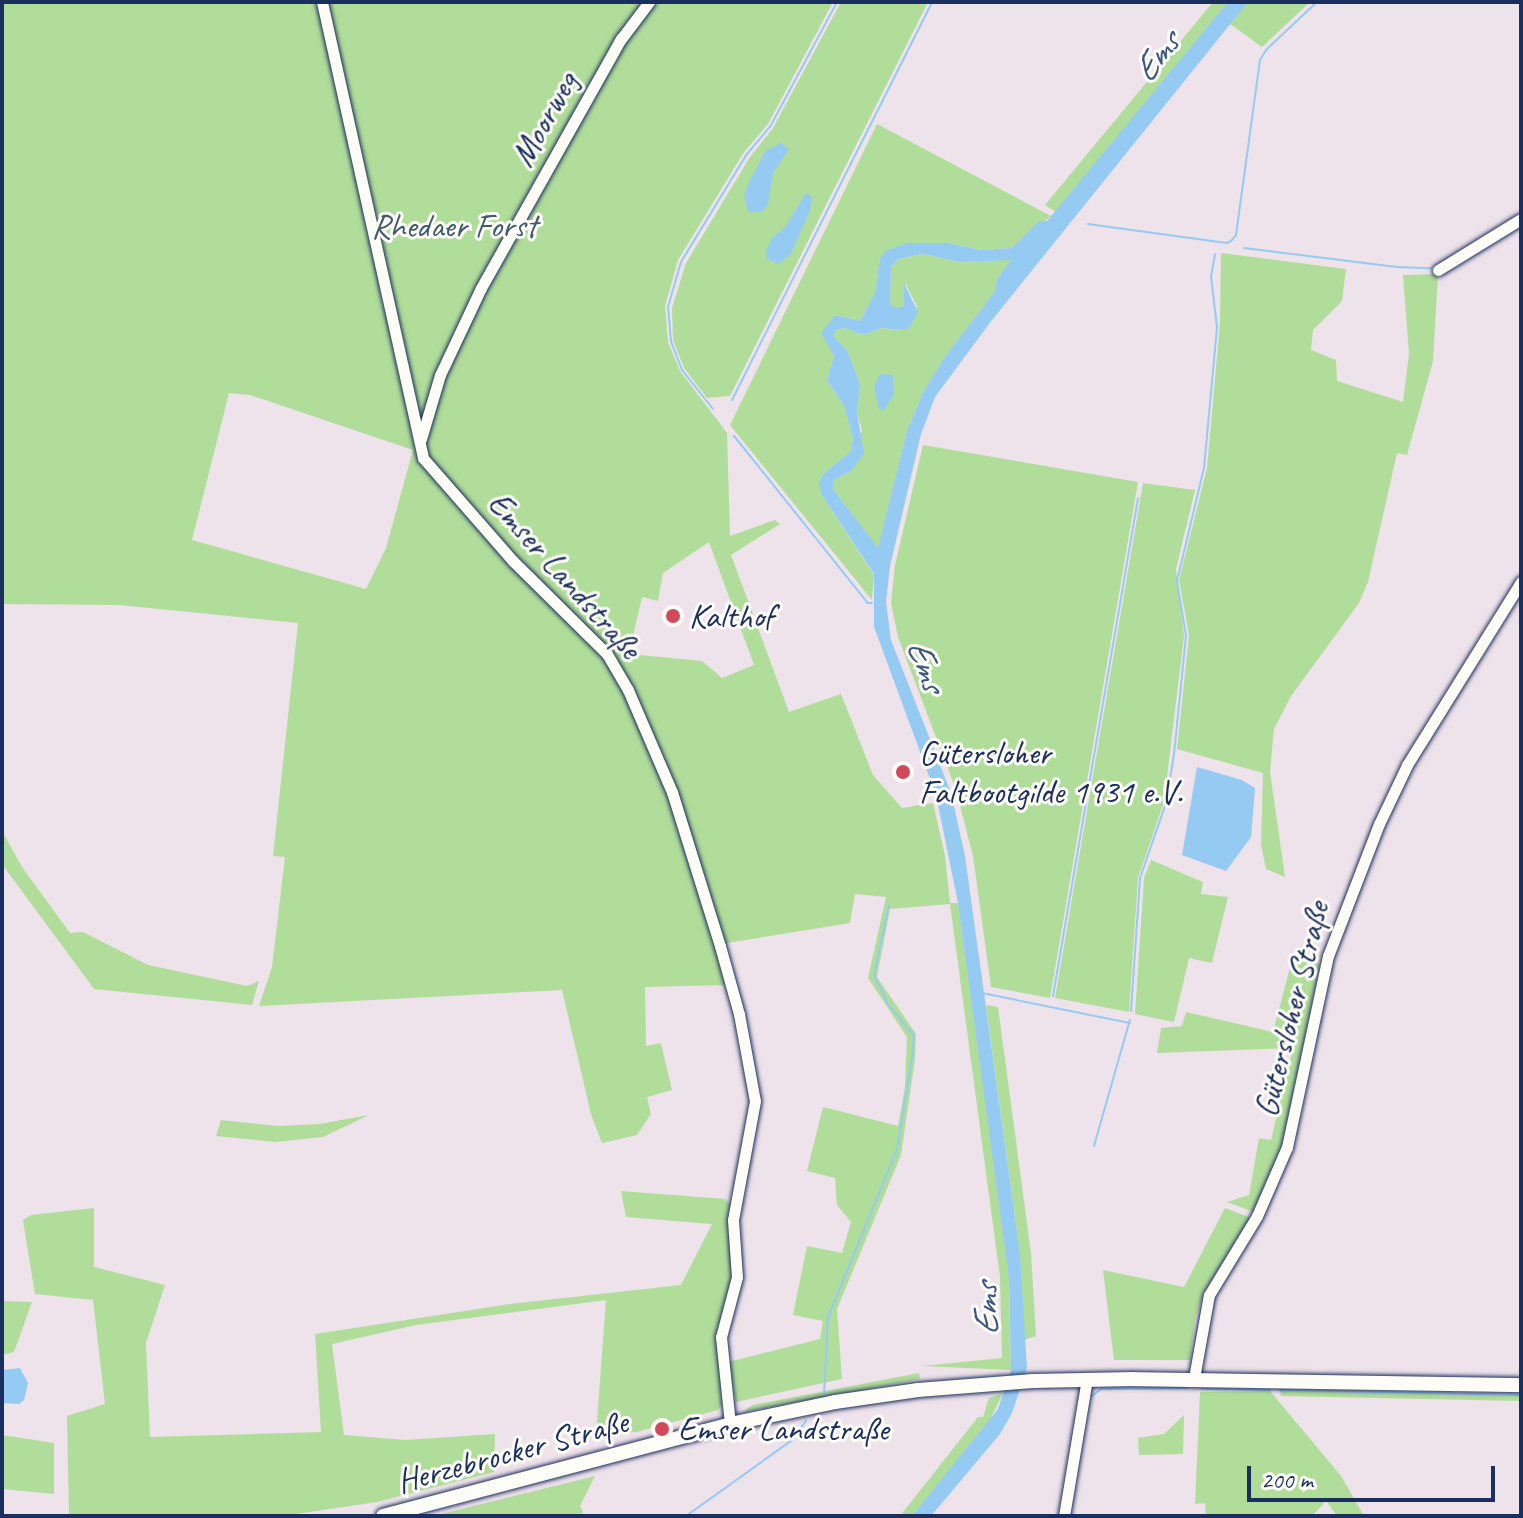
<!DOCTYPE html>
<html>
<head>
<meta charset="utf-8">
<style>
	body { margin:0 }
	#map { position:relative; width:1523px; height:1518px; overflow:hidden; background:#eee2eb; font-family:Caveat,sans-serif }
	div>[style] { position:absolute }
	.green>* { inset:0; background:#b1dd9a }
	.water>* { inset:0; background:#95cbf3 }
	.stream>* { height:2px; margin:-1px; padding:0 1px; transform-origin:1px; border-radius:1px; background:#95cbf3 }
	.roads { filter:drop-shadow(0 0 2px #1b2f5e) drop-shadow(0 0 2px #1b2f5e) }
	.minor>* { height:11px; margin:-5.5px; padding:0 5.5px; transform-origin:5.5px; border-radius:5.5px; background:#fdfcf7 }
	.major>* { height:14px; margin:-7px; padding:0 7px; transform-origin:7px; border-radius:7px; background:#fdfcf7 }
	.dots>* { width:22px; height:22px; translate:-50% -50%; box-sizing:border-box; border:4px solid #fdfcf7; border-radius:50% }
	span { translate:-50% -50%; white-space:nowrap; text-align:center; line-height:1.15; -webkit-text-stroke:6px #fdfcf7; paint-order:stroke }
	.street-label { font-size:34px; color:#1b2f5e }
	.park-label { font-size:34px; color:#405a6d }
	.poi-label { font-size:34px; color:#1b2f5e }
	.left { translate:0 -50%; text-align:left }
	.water-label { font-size:36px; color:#3a5683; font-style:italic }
	.frame { position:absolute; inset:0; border:4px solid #1b2f5e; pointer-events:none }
	.scale { position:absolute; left:1247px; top:1466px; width:248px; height:36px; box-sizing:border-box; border:4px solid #1b2f5e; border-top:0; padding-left:10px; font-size:24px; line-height:28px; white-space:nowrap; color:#1b2f5e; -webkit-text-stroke:6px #fdfcf7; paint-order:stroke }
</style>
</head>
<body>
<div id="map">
	<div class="green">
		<div style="clip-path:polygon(evenodd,2px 2px,833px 2px,768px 124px,744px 152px,678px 260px,665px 306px,668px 342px,680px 371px,727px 433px,730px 536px,775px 520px,780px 524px,731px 555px,789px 712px,841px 694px,873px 775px,902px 808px,933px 803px,945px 856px,950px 903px,958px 903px,999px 1192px,1009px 1278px,1011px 1370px,922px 1366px,1002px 1358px,1000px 1277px,950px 904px,890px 909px,877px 977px,916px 1034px,915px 1059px,901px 1155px,837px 1309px,842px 1379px,736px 1402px,728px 1362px,820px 1339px,823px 1321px,793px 1315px,807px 1246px,842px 1253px,851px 1222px,837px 1205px,835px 1178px,807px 1171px,823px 1107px,898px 1126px,905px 1087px,907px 1037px,868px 978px,886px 897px,855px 894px,850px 923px,715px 945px,727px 985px,645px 987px,646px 1046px,661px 1043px,672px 1090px,647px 1097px,651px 1114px,637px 1135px,602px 1143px,591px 1114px,562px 990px,259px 1006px,272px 967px,285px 857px,273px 856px,298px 623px,120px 605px,2px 604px,2px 2px,229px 393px,250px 395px,413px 450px,386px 548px,366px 589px,192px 540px,229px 393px,2px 2px,709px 542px,754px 665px,722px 678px,702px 661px,629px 654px,642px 597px,658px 601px,663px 573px,709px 542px)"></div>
		<div style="clip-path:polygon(841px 2px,928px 2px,730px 396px,707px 398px,684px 368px,673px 340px,672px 308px,686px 263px,750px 157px,773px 128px)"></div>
		<div style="clip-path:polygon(1213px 2px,1228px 2px,1056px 212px,1045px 205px)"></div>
		<div style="clip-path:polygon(1248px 2px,1310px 2px,1262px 47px,1230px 24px)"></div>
		<div style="clip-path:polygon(877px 124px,1051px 216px,1012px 248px,981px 250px,948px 243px,908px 243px,880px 258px,875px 293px,860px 321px,835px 315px,830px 347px,834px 356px,827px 380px,844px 406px,853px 438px,851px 451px,823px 474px,822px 495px,874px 575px,872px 600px,730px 425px)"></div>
		<div style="clip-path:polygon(1221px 253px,1346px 269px,1342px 301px,1313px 330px,1311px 350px,1336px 360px,1337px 381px,1403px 402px,1409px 354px,1403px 275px,1438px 274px,1433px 361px,1407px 455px,1397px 453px,1368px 582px,1359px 603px,1291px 696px,1274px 729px,1270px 772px,1285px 877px,1266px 869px,1261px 845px,1263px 773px,1177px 749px,1189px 635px,1179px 580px,1207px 468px,1220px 323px)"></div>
		<div style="clip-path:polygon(922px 254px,961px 262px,1012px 259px,997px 279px,995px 291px,944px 358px,923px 392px,907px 431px,878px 549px,833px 489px,834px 480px,851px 471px,862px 430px,857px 413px,860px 384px,847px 350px,833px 336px,836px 330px,845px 328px,863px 335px,882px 328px,904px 330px,917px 306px,905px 283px,904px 306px,896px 308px,890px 304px,891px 267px,898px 259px)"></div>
		<div style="clip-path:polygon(923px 445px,1138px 482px,1050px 998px,991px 987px,973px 856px,956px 790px,898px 637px,891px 603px,895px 565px)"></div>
		<div style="clip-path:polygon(1143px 483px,1195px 490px,1176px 569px,1184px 636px,1164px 802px,1138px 878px,1129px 1012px,1055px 998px)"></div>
		<div style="clip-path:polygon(2px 831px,22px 867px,70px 933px,83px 932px,148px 965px,247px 986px,259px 981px,252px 1005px,94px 989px,2px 864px)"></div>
		<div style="clip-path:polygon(1151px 860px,1203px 882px,1201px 894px,1228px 897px,1212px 963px,1189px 958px,1174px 1022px,1135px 1014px,1144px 878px)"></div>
		<div style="clip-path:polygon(1293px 956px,1320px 964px,1283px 1145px,1254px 1212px,1227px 1202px,1249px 1195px,1259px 1138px,1271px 1140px,1293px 1048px,1157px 1053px,1161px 1028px,1182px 1026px,1186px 1012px,1273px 1032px)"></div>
		<div style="clip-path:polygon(986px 1005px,998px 1007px,1031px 1253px,1036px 1336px,1024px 1340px,1020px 1253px)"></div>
		<div style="clip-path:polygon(369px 1115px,323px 1137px,275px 1142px,216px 1136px,221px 1120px,278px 1126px,320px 1124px)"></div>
		<div style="clip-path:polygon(621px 1191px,725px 1199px,731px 1205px,733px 1276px,717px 1337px,722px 1404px,718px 1410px,637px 1432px,596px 1435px,606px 1300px,416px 1325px,332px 1344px,344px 1435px,405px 1440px,495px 1434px,494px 1472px,377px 1502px,283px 1516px,69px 1516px,67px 1416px,105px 1404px,93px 1300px,35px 1294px,23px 1220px,31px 1215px,94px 1208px,94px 1267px,165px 1285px,146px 1343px,150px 1437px,321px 1432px,315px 1334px,510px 1304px,681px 1285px,712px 1224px,626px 1217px)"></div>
		<div style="clip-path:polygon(1225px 1208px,1251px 1218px,1204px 1292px,1195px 1319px,1190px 1360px,1114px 1360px,1103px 1270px,1184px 1287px)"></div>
		<div style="clip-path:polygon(2px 1301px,32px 1302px,14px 1352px,2px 1355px)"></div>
		<div style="clip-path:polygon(919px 1373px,920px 1379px,743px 1412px,753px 1405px)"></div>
		<div style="clip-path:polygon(1270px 1391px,1341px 1476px,1364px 1516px,1337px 1516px,1326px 1501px,1312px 1516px,1206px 1516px,1205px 1503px,1195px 1504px,1200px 1392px)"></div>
		<div style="clip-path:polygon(1280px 1391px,1521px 1396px,1521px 1401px,1281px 1396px)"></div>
		<div style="clip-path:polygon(1003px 1393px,987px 1426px,952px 1469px,912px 1516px,900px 1516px,978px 1417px,983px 1417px,989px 1398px)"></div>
		<div style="clip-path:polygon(1184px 1415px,1183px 1454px,1139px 1455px,1138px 1438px,1164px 1434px)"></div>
		<div style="clip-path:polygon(2px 1435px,54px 1443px,54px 1494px,2px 1489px)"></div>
		<div style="clip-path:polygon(595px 1476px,580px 1506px,583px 1512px,580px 1516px,433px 1516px)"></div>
	</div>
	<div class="water">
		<div style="clip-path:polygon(evenodd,1228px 2px,1248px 2px,992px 320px,935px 397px,921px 434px,890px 566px,886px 602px,891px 640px,951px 793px,965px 856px,1020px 1253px,1027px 1368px,1012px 1413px,1000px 1434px,931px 1516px,912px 1516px,998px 1409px,1011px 1370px,1009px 1278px,958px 903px,936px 795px,874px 627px,874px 574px,822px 495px,819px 484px,823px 474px,851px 451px,853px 438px,844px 406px,827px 380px,834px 356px,821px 333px,835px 315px,860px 321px,875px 293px,880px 258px,887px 250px,908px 243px,948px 243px,981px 250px,1012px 248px,1038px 222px,1047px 221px,1228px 2px,922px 254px,961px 262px,1011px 260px,997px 279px,995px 291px,944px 358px,923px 392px,907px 431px,878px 548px,833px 489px,834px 480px,851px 471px,864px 453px,857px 413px,860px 384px,847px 350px,833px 336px,836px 330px,845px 328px,863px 335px,882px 328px,904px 330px,910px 327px,918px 312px,904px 283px,904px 306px,896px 308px,890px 304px,891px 267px,898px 259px,922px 254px)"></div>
		<div style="clip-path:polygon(781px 143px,789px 149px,773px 173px,768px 204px,762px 212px,748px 212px,744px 195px,749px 182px,766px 150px)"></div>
		<div style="clip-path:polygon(806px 193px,812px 197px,810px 211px,790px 255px,778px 264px,767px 259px,766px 251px,772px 238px,785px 227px)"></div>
		<div style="clip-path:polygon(880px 374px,893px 375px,894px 394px,884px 410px,879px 409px,874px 387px)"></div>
		<div style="clip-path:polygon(1197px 767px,1242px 780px,1255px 788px,1251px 837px,1226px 871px,1182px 855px)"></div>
		<div style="clip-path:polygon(20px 1368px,28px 1383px,24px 1400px,19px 1404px,2px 1403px,2px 1370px)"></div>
	</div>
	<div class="stream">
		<div style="left:1001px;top:2px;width:2px"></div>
		<div style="left:1088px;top:224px;width:140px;rotate:7.8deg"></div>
		<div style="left:1227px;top:243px;width:4px;rotate:-27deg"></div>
		<div style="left:1231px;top:241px;width:8px;rotate:-50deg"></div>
		<div style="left:1236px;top:235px;width:177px;rotate:-82.2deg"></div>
		<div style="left:1260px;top:60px;width:12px;rotate:-59deg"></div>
		<div style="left:1266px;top:50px;width:70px;rotate:-43.3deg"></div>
		<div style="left:1244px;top:248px;width:154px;rotate:7.1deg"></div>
		<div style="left:1397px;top:267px;width:34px;rotate:2deg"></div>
		<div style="left:732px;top:400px;width:445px;rotate:-63.3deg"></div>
		<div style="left:713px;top:409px;width:50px;rotate:-128.5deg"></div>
		<div style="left:682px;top:370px;width:31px;rotate:-111deg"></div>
		<div style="left:671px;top:341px;width:34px;rotate:-95deg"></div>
		<div style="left:668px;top:307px;width:47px;rotate:-73.9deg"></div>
		<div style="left:681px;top:262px;width:127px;rotate:-58.6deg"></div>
		<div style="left:747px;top:154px;width:35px;rotate:-50deg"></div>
		<div style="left:770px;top:127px;width:142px;rotate:-61.8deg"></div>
		<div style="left:734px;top:436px;width:214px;rotate:51.3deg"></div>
		<div style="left:868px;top:603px;width:4px"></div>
		<div style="left:982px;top:993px;width:151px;rotate:11.5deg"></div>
		<div style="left:1053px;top:996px;width:505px;rotate:-80.31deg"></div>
		<div style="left:1131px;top:1011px;width:133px;rotate:-86.1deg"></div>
		<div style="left:1140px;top:878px;width:79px;rotate:-70.9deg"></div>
		<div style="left:1166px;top:803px;width:50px;rotate:-80.7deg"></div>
		<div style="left:1174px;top:754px;width:119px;rotate:-84.2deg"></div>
		<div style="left:1186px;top:636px;width:56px;rotate:-99.3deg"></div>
		<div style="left:1177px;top:581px;width:116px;rotate:-76.6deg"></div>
		<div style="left:1204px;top:468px;width:142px;rotate:-84.7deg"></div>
		<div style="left:1217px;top:327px;width:50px;rotate:-96.8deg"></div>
		<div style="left:1211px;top:277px;width:23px;rotate:-80deg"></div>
		<div style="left:1094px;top:1146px;width:131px;rotate:-74.1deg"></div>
		<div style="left:1202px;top:1389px;width:68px;rotate:0.8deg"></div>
		<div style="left:1280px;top:1390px;width:241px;rotate:1.2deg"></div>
		<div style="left:824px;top:1395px;width:78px;rotate:-87.1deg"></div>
		<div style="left:828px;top:1317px;width:181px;rotate:-67.6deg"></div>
		<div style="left:897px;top:1150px;width:94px;rotate:-80.8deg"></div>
		<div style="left:912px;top:1057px;width:21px;rotate:-85deg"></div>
		<div style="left:914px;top:1036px;width:41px;rotate:-129.1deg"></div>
		<div style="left:888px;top:1004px;width:32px;rotate:-116deg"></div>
		<div style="left:874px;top:975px;width:72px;rotate:-77.9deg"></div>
		<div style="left:1092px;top:1396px;width:11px;rotate:-38deg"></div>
		<div style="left:1101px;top:1389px;width:85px;rotate:-0.7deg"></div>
		<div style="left:686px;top:1516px;width:130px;rotate:-35.6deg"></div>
		<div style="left:792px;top:1440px;width:24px;rotate:-54deg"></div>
	</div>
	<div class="roads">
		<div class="minor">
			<div style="left:322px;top:2px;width:467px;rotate:77.5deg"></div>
			<div style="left:423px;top:458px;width:137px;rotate:48.9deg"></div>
			<div style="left:513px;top:561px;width:132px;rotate:44.7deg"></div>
			<div style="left:607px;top:654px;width:42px;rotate:59.7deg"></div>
			<div style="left:628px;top:690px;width:111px;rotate:66.7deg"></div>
			<div style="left:672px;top:792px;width:161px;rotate:72.7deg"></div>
			<div style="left:720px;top:946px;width:71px;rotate:74.4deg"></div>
			<div style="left:739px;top:1014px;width:88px;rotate:79.6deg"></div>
			<div style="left:755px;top:1101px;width:121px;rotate:100.5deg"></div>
			<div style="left:733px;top:1220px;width:57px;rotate:86deg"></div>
			<div style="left:737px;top:1277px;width:62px;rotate:104.9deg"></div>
			<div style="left:721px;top:1337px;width:87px;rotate:84.1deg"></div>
			<div style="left:1438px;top:270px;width:97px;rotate:-31.6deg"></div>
			<div style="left:421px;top:439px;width:67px;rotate:-73.5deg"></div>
			<div style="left:440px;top:375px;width:96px;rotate:-64.8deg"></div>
			<div style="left:481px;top:288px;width:286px;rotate:-60.7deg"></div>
			<div style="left:621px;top:39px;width:46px;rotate:-52.9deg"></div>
			<div style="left:1194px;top:1378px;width:84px;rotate:-79.8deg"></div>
			<div style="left:1209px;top:1295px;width:92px;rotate:-58.7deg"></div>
			<div style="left:1257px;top:1216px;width:75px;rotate:-66.5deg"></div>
			<div style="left:1287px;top:1147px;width:195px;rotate:-77.9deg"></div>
			<div style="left:1328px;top:956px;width:142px;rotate:-68.9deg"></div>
			<div style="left:1379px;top:824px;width:65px;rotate:-64.6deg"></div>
			<div style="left:1407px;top:765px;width:216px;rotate:-58.1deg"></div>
			<div style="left:1064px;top:1516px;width:139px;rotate:-80.5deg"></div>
		</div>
		<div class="major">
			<div style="left:383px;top:1516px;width:359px;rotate:-14.8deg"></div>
			<div style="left:730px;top:1424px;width:107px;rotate:-11.8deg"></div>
			<div style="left:835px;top:1402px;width:84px;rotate:-8.2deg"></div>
			<div style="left:918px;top:1390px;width:115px;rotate:-4.5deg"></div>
			<div style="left:1033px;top:1381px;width:100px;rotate:-1.1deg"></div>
			<div style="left:1133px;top:1379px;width:388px;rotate:0.9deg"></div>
		</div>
	</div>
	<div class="dots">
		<div style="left:673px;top:616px;background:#d1495b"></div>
		<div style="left:903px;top:772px;background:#d1495b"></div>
		<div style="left:662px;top:1429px;background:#d1495b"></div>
	</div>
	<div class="street-label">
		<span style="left:544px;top:119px;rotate:-61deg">Moorweg</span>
		<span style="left:565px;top:575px;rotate:48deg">Emser Landstraße</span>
		<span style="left:1291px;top:1009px;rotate:-76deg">Gütersloher Straße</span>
		<span style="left:512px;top:1451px;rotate:-15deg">Herzebrocker Straße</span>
	</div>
	<div class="park-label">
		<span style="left:454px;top:226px">Rhedaer Forst</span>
	</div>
	<div class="poi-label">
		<span class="left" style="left:689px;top:616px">Kalthof</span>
		<span class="left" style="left:919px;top:772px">Gütersloher<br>Faltbootgilde 1931 e.V.</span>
		<span class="left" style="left:678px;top:1429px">Emser Landstraße</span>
	</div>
	<div class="water-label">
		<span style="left:1156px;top:57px;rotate:-52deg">Ems</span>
		<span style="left:926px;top:665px;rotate:70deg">Ems</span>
		<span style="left:986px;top:1310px;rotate:-91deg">Ems</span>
	</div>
	<div class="frame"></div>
	<div class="scale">200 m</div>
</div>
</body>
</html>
